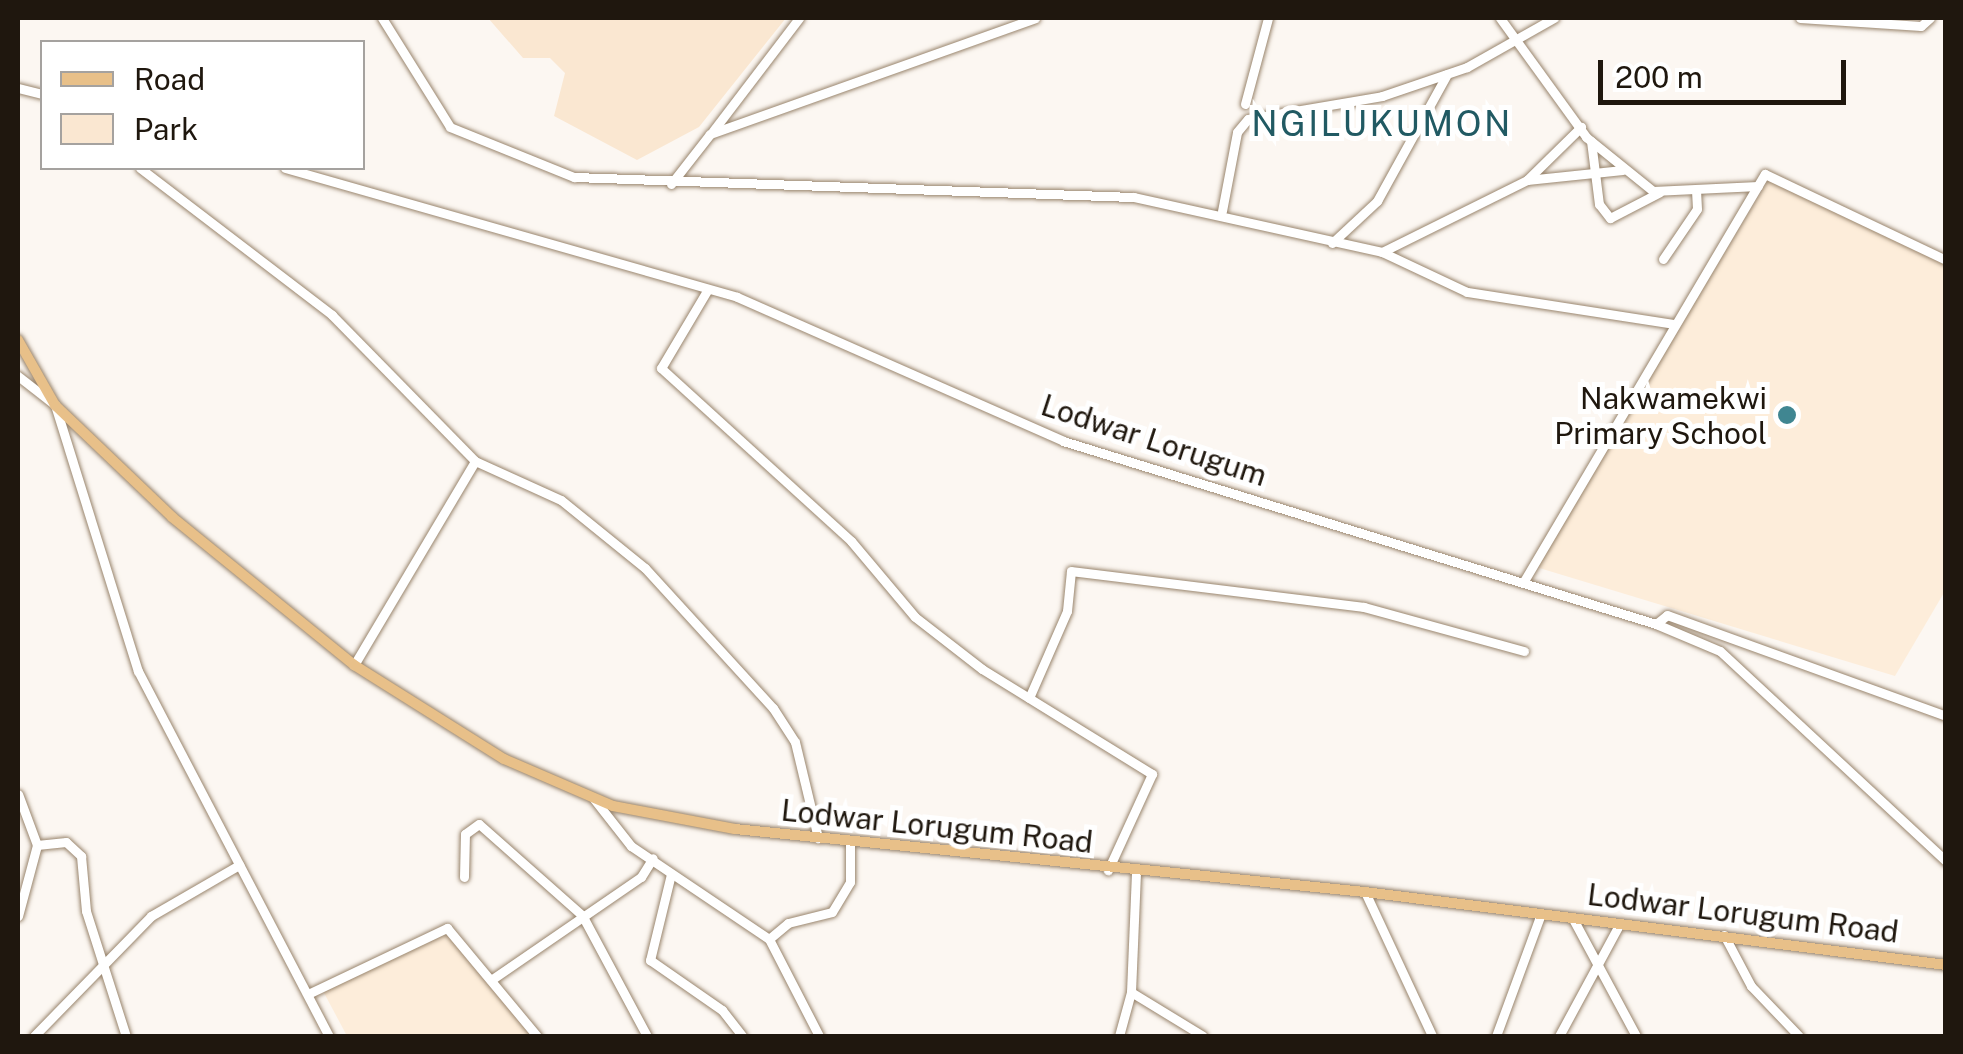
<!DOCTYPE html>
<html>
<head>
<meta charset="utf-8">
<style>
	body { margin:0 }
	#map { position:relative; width:1963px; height:1054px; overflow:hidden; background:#fcf7f2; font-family:"Public Sans",sans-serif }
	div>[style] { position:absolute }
	.built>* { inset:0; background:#fdedda }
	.green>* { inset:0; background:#fae7d1 }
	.roads { filter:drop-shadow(0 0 2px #99856d) drop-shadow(0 0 2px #99856d) }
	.minor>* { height:9px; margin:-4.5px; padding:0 4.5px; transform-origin:4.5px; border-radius:4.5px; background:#fff }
	.major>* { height:10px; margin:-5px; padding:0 5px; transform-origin:5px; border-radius:5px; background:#e8c089 }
	.dots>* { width:28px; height:28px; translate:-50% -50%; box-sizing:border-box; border:5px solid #fff; border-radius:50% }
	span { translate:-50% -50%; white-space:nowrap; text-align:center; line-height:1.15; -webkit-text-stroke:10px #fff; paint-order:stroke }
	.poi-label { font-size:30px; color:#1f170e }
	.right { translate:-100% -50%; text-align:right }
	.street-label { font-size:30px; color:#1f170e }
	.quarter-label { font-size:35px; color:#215a63; letter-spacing:2.5px }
	.frame { position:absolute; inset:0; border:20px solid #1f170e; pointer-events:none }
	.legend { position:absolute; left:40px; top:40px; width:325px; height:130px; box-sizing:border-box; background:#fff; border:2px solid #a5a29f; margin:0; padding:12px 18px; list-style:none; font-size:30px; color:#1f170e }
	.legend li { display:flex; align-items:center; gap:20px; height:50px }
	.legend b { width:50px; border:2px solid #a5a29f }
	.scale { position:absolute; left:1598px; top:60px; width:248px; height:45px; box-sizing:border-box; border:5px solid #1f170e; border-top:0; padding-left:12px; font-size:30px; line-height:35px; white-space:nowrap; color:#1f170e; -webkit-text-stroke:8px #fff; paint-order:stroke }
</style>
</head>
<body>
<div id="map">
	<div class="built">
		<div style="clip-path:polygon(1769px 179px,1945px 263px,1945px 591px,1895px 676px,1536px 567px)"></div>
		<div style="clip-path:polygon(447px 931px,531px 1036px,347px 1036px,323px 991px)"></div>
	</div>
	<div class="green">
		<div style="clip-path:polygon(488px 18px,786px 18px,699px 127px,637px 160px,554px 116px,565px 73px,550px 58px,523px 58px)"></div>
	</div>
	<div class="roads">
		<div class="minor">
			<div style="left:382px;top:18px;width:128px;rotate:58deg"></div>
			<div style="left:450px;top:127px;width:134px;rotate:22deg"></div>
			<div style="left:574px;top:177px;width:560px;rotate:2.05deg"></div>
			<div style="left:1134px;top:197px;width:254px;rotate:12.5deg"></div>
			<div style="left:1382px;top:252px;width:94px;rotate:25.2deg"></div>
			<div style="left:1467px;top:292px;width:209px;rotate:8.8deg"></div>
			<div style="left:1500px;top:18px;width:147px;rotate:54.1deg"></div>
			<div style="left:1586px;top:137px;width:86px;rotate:38.9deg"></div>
			<div style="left:1653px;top:191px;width:105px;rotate:-2.7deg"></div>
			<div style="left:1800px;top:18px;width:121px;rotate:3.8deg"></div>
			<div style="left:1921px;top:26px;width:12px;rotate:-42deg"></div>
			<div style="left:18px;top:88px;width:25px;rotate:14deg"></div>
			<div style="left:1245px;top:104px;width:89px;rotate:-75deg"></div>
			<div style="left:713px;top:131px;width:142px;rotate:-52.7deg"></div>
			<div style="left:1591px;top:141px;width:64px;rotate:82.8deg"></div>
			<div style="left:1599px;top:204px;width:18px;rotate:52deg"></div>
			<div style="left:1610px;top:218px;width:56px;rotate:-27.5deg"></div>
			<div style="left:140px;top:168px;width:242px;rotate:37.4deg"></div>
			<div style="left:332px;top:315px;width:204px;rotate:45.6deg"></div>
			<div style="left:475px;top:461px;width:94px;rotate:24.4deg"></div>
			<div style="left:561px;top:500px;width:108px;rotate:39deg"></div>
			<div style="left:645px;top:568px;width:190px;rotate:47.6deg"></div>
			<div style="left:773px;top:708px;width:40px;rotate:57.1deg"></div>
			<div style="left:795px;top:742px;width:99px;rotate:76.5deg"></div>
			<div style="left:285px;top:168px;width:470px;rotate:15.9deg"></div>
			<div style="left:737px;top:297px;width:356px;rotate:23.8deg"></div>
			<div style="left:1063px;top:441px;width:621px;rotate:17.15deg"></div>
			<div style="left:1656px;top:624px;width:69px;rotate:22.9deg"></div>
			<div style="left:1720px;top:651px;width:309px;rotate:42.9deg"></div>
			<div style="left:1527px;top:180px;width:96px;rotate:-6deg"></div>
			<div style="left:671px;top:184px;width:63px;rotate:-52deg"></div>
			<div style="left:710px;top:134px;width:345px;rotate:-19.6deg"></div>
			<div style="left:1222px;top:211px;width:80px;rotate:-79.2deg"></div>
			<div style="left:1237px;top:132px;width:17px;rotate:-50deg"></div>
			<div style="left:1248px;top:119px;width:136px;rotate:-9.7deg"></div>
			<div style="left:1382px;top:96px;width:90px;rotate:-18.8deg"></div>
			<div style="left:1467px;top:67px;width:100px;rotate:-29.4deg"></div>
			<div style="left:1332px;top:243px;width:62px;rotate:-43deg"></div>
			<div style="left:1377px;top:201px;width:145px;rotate:-61.1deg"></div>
			<div style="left:1382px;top:252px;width:162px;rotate:-26.4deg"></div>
			<div style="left:1527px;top:180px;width:76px;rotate:-44.5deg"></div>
			<div style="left:1663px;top:259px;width:60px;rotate:-55.8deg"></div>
			<div style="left:1697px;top:209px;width:17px;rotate:-93deg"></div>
			<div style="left:708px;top:289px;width:92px;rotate:120.7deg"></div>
			<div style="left:661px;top:368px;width:257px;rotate:42.3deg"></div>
			<div style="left:851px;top:541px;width:99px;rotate:49.9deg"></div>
			<div style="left:915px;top:617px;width:85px;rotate:37.8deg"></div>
			<div style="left:982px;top:669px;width:200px;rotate:31.7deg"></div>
			<div style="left:1152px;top:774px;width:106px;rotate:114.6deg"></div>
			<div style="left:18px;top:376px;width:47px;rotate:38.1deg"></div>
			<div style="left:55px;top:405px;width:279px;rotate:72.7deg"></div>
			<div style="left:138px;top:671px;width:412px;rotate:62.4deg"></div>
			<div style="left:1524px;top:581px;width:473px;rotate:-59.4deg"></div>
			<div style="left:1765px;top:174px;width:200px;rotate:25.4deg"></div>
			<div style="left:1656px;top:624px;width:14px;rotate:-39deg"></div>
			<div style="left:1667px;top:615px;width:297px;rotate:19.9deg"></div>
			<div style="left:354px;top:665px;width:237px;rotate:-59.3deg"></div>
			<div style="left:1029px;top:698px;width:95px;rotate:-66.4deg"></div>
			<div style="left:1067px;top:611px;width:40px;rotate:-84.3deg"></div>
			<div style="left:1071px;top:571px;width:295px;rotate:7deg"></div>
			<div style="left:1364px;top:607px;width:166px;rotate:15.4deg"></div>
			<div style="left:594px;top:799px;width:60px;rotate:51.8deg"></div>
			<div style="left:631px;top:846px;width:166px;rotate:34deg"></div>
			<div style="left:769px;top:939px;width:109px;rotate:62.7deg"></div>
			<div style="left:37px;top:845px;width:29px;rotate:-6deg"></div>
			<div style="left:66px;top:842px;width:21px;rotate:43deg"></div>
			<div style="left:81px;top:856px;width:55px;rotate:84.8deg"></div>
			<div style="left:86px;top:911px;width:131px;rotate:72.3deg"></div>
			<div style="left:671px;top:874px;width:89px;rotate:103.7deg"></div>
			<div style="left:650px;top:960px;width:88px;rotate:34.8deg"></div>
			<div style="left:722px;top:1010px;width:33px;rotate:52deg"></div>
			<div style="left:464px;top:877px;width:43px;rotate:-88.7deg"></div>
			<div style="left:465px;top:834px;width:17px;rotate:-36deg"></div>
			<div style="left:479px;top:824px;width:137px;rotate:41.5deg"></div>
			<div style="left:582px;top:915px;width:137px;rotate:61.8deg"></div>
			<div style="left:1365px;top:892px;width:159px;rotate:65deg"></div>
			<div style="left:18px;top:916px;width:73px;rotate:-75deg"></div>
			<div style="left:37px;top:845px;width:54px;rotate:-110.4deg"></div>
			<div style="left:1572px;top:917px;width:135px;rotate:61.7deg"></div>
			<div style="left:1724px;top:935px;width:58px;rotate:62.1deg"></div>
			<div style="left:1751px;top:986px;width:69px;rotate:46.2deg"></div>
			<div style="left:769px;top:939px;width:25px;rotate:-40deg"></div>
			<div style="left:788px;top:923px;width:45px;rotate:-14deg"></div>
			<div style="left:832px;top:912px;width:35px;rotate:-59deg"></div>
			<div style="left:850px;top:882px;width:41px;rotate:-90deg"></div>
			<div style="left:491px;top:980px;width:182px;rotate:-34.5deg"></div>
			<div style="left:641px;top:877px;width:22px;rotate:-58deg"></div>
			<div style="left:1131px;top:992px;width:84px;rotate:31.4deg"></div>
			<div style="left:310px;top:993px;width:152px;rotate:-25.4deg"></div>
			<div style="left:447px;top:928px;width:141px;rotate:50.2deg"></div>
			<div style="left:34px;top:1036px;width:168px;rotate:-45.7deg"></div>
			<div style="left:151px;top:916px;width:102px;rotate:-30.1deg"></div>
			<div style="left:1119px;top:1036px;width:46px;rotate:-74.7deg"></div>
			<div style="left:1131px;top:992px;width:119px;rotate:-87.6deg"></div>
			<div style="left:1496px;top:1036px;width:130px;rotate:-69.8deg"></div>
			<div style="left:1559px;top:1036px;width:128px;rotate:-61.6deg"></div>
		</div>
		<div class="major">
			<div style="left:18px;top:340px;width:75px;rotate:60.4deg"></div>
			<div style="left:55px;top:405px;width:162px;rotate:43.7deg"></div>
			<div style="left:172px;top:517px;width:235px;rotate:39.1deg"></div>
			<div style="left:354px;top:665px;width:177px;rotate:32.1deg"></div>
			<div style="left:504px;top:759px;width:119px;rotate:23.3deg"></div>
			<div style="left:613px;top:806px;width:124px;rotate:10.7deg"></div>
			<div style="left:735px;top:829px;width:633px;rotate:5.71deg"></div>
			<div style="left:1365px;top:892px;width:586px;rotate:7.16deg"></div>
		</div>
	</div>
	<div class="dots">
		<div style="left:1787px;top:415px;background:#408691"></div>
	</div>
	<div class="poi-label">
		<span class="right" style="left:1767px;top:415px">Nakwamekwi<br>Primary School</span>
	</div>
	<div class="street-label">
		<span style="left:1154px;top:440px;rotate:18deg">Lodwar Lorugum</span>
		<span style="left:937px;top:826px;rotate:6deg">Lodwar Lorugum Road</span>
		<span style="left:1743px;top:913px;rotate:7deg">Lodwar Lorugum Road</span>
	</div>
	<div class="quarter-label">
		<span style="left:1382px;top:124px">NGILUKUMON</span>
	</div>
	<div class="frame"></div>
	<ul class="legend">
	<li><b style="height:12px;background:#e8c089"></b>Road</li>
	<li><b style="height:28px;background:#fae7d1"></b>Park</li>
	</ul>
	<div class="scale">200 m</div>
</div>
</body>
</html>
